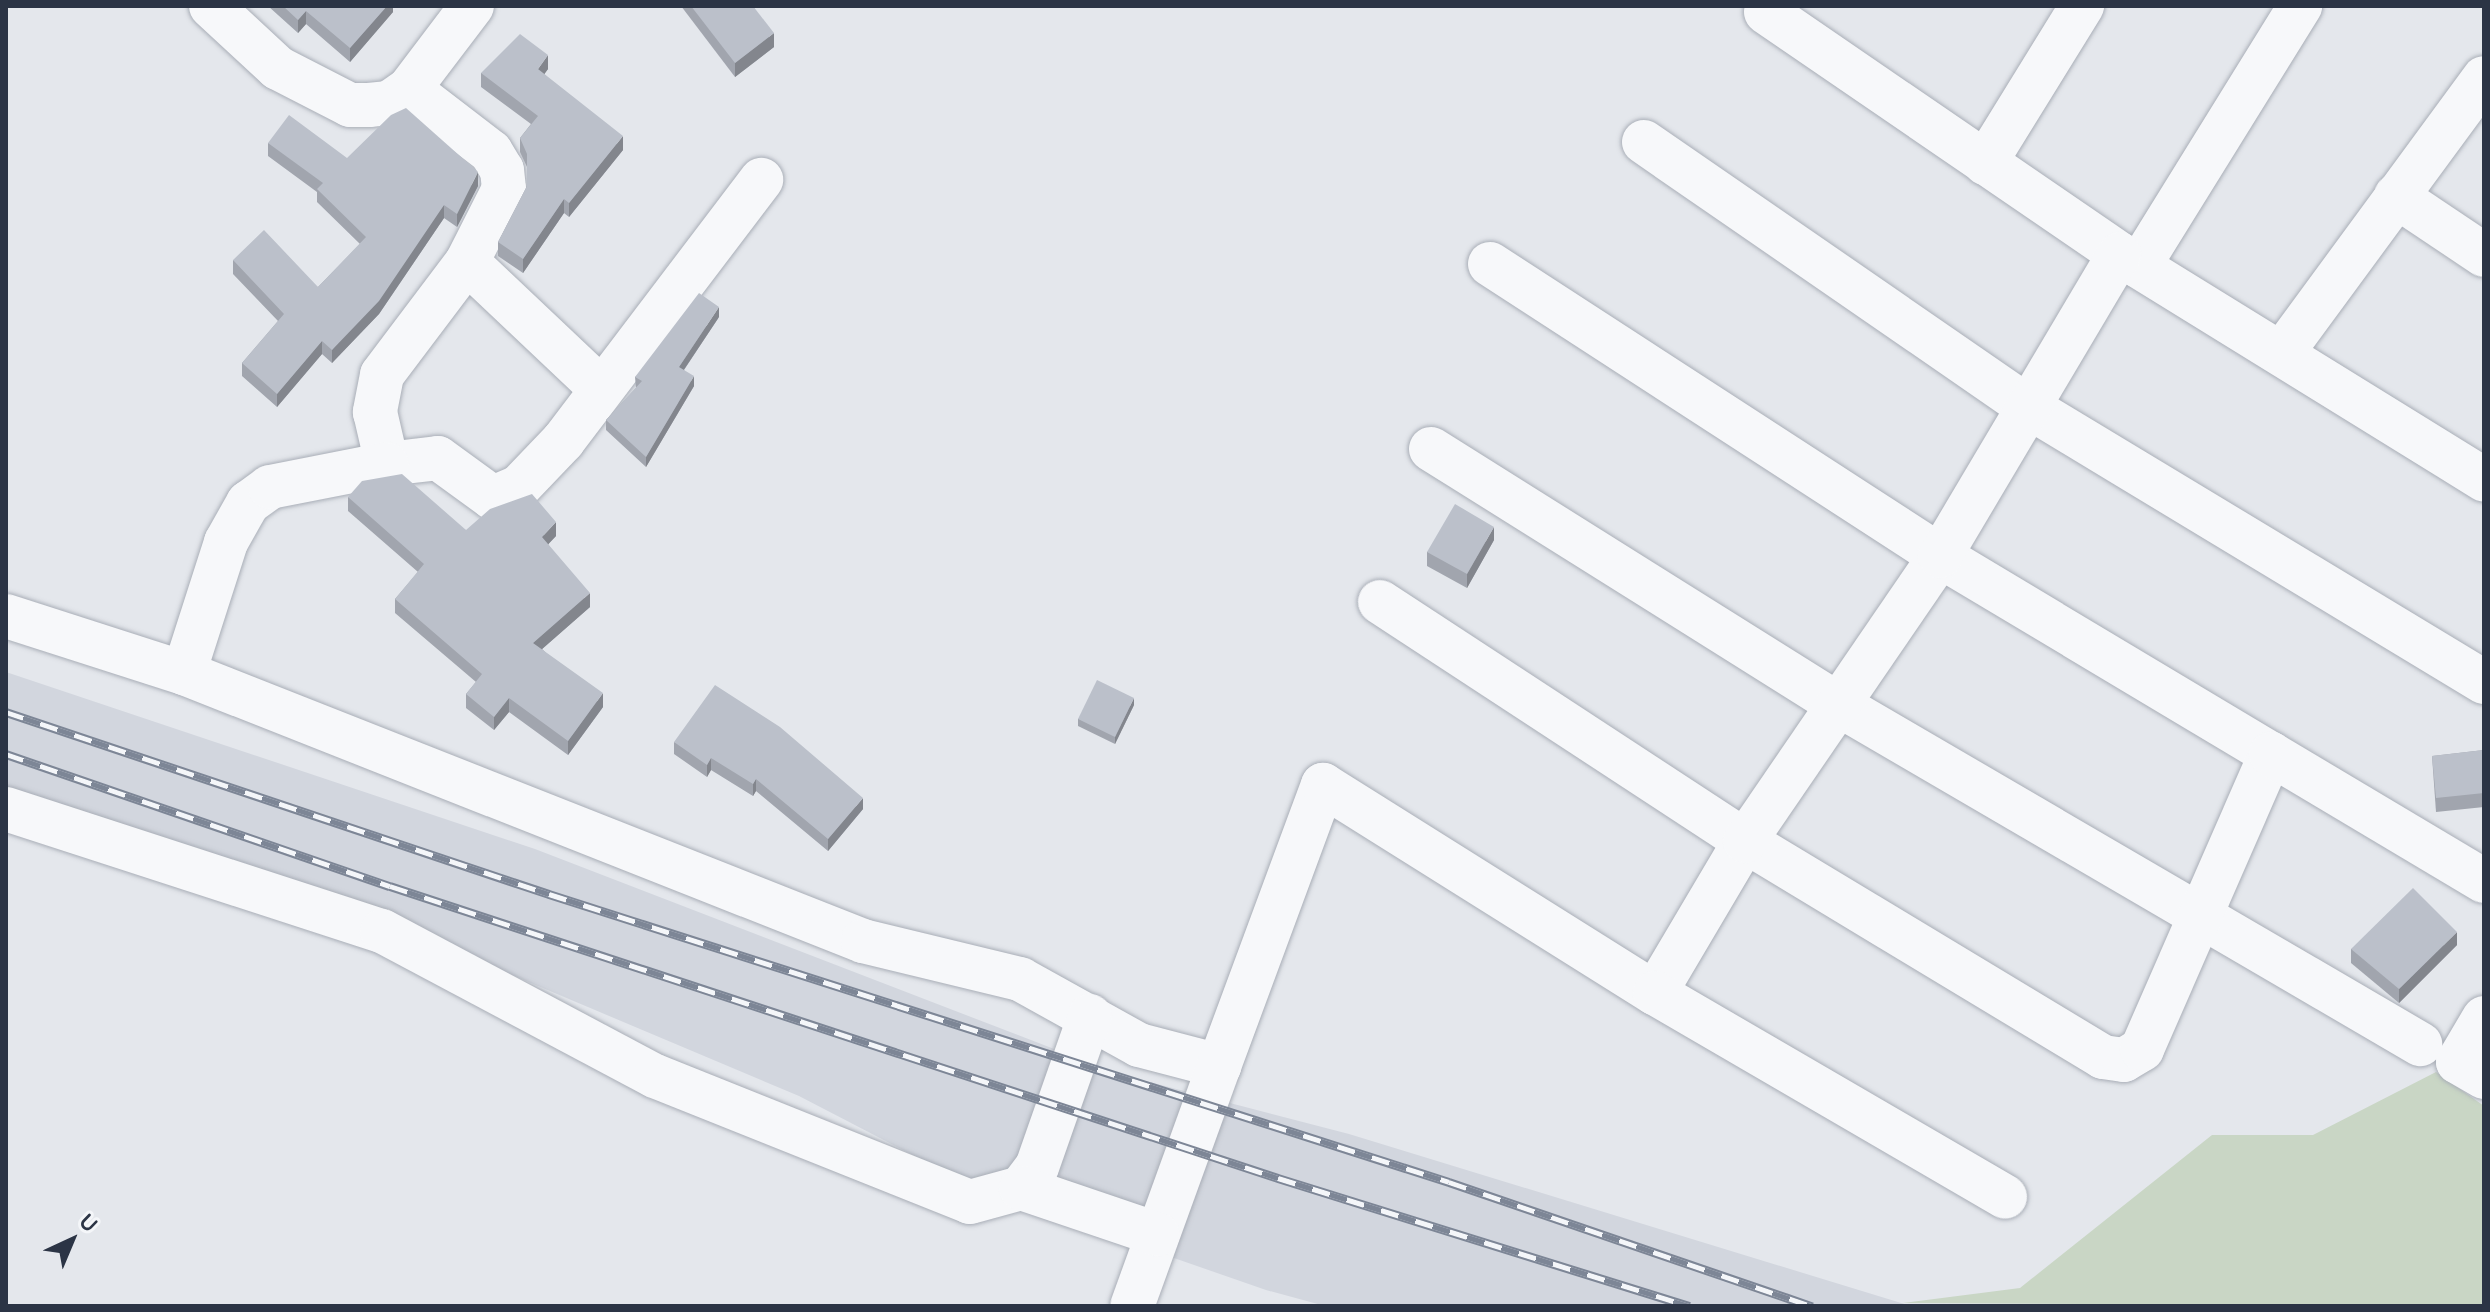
<!DOCTYPE html>
<html>
<head>
<meta charset="utf-8">
<style>
	body { margin:0 }
	#map { position:relative; width:2490px; height:1312px; overflow:hidden; background:#e4e7ec; font-family:Quicksand,sans-serif }
	div>[style] { position:absolute }
	.built>* { inset:0; background:#d2d6de }
	.green>* { inset:0; background:#c9d6c5 }
	.roads { filter:drop-shadow(0 0 2px #a9aeb7) drop-shadow(0 0 2px #a9aeb7) }
	.street>* { height:44px; margin:-22px; padding:0 22px; transform-origin:22px; border-radius:22px; background:#f7f8fa }
	.rail>* { height:9px; margin-top:-4.5px; transform-origin:0; background:repeating-linear-gradient(90deg,#f4f6f9 0 18px,#7d8696 0 36px); box-sizing:border-box; border-block:2px solid #7d8696 }
	.wall>* { inset:0; background:#a1a5ae }
	.shaded-wall>* { inset:0; background:#83868d }
	.building>* { inset:0; background:#bbc0ca }
	span { translate:-50% -50%; white-space:nowrap; text-align:center; line-height:1.15; -webkit-text-stroke:6px #f4f6f9; paint-order:stroke }
	.frame { position:absolute; inset:0; border:8px solid #2b3445; pointer-events:none }
	.north { position:absolute; left:32px; top:1200px; width:80px; height:80px; -webkit-text-stroke:6px #f4f6f9; paint-order:stroke; rotate:44deg; font-size:22px; font-weight:700; line-height:32px; text-align:center; color:#2b3445 }
	.north::after { content:''; display:block; margin:auto; width:28px; height:36px; background:#2b3445; clip-path:polygon(50% 0,100% 100%,50% 72%,0 100%) }
</style>
</head>
<body>
<div id="map">
	<div class="built">
		<div style="clip-path:polygon(6px 672px,535px 849px,1119px 1074px,1349px 1134px,1911px 1306px,1325px 1306px,1266px 1290px,984px 1192px,799px 1096px,500px 970px,6px 795px)"></div>
	</div>
	<div class="green">
		<div style="clip-path:polygon(2436px 1072px,2484px 1106px,2484px 1306px,1903px 1303px,2020px 1288px,2212px 1135px,2313px 1135px)"></div>
	</div>
	<div class="roads">
		<div class="street">
			<div style="left:211px;top:6px;width:91px;rotate:42.8deg"></div>
			<div style="left:278px;top:68px;width:81px;rotate:27.2deg"></div>
			<div style="left:350px;top:105px;width:19px"></div>
			<div style="left:369px;top:105px;width:20px;rotate:-6deg"></div>
			<div style="left:389px;top:103px;width:24px;rotate:-35deg"></div>
			<div style="left:409px;top:89px;width:104px;rotate:-52.8deg"></div>
			<div style="left:1766px;top:12px;width:428px;rotate:34.4deg"></div>
			<div style="left:2119px;top:254px;width:429px;rotate:31.7deg"></div>
			<div style="left:409px;top:89px;width:103px;rotate:37.5deg"></div>
			<div style="left:491px;top:152px;width:21px;rotate:59deg"></div>
			<div style="left:502px;top:170px;width:19px;rotate:84deg"></div>
			<div style="left:504px;top:189px;width:82px;rotate:116.9deg"></div>
			<div style="left:467px;top:262px;width:141px;rotate:127deg"></div>
			<div style="left:382px;top:375px;width:38px;rotate:101deg"></div>
			<div style="left:375px;top:412px;width:53px;rotate:77deg"></div>
			<div style="left:387px;top:464px;width:51px;rotate:-6.7deg"></div>
			<div style="left:438px;top:458px;width:68px;rotate:36deg"></div>
			<div style="left:493px;top:498px;width:28px;rotate:-23deg"></div>
			<div style="left:519px;top:487px;width:64px;rotate:-46.3deg"></div>
			<div style="left:563px;top:441px;width:328px;rotate:-52.8deg"></div>
			<div style="left:1644px;top:142px;width:465px;rotate:34.6deg"></div>
			<div style="left:2027px;top:406px;width:534px;rotate:31.13deg"></div>
			<div style="left:1985px;top:163px;width:185px;rotate:-58.3deg"></div>
			<div style="left:2396px;top:196px;width:106px;rotate:33.8deg"></div>
			<div style="left:467px;top:262px;width:182px;rotate:43.4deg"></div>
			<div style="left:1490px;top:264px;width:536px;rotate:32.98deg"></div>
			<div style="left:1940px;top:556px;width:386px;rotate:30.9deg"></div>
			<div style="left:2139px;top:266px;width:306px;rotate:-58.2deg"></div>
			<div style="left:2282px;top:353px;width:341px;rotate:-53.7deg"></div>
			<div style="left:1431px;top:449px;width:482px;rotate:32.1deg"></div>
			<div style="left:1839px;top:705px;width:673px;rotate:30.26deg"></div>
			<div style="left:1380px;top:602px;width:436px;rotate:33.2deg"></div>
			<div style="left:1745px;top:841px;width:418px;rotate:31.1deg"></div>
			<div style="left:2103px;top:1057px;width:21px;rotate:8deg"></div>
			<div style="left:2124px;top:1060px;width:21px;rotate:-31deg"></div>
			<div style="left:2142px;top:1049px;width:322px;rotate:-66.4deg"></div>
			<div style="left:2271px;top:754px;width:248px;rotate:30.8deg"></div>
			<div style="left:6px;top:616px;width:187px;rotate:17.8deg"></div>
			<div style="left:184px;top:673px;width:730px;rotate:21.54deg"></div>
			<div style="left:863px;top:941px;width:162px;rotate:13.6deg"></div>
			<div style="left:1020px;top:979px;width:136px;rotate:29deg"></div>
			<div style="left:1139px;top:1045px;width:83px;rotate:14.7deg"></div>
			<div style="left:1219px;top:1066px;width:255px;rotate:109.9deg"></div>
			<div style="left:184px;top:673px;width:138px;rotate:-72.2deg"></div>
			<div style="left:226px;top:542px;width:45px;rotate:-60.6deg"></div>
			<div style="left:248px;top:503px;width:27px;rotate:-36deg"></div>
			<div style="left:270px;top:487px;width:119px;rotate:-11.1deg"></div>
			<div style="left:6px;top:809px;width:395px;rotate:18deg"></div>
			<div style="left:382px;top:931px;width:309px;rotate:28deg"></div>
			<div style="left:655px;top:1076px;width:339px;rotate:21.8deg"></div>
			<div style="left:970px;top:1202px;width:53px;rotate:-15.4deg"></div>
			<div style="left:1021px;top:1188px;width:26px;rotate:-53deg"></div>
			<div style="left:1037px;top:1167px;width:160px;rotate:-70.7deg"></div>
			<div style="left:1655px;top:993px;width:177px;rotate:-59.4deg"></div>
			<div style="left:1745px;top:841px;width:345px;rotate:-55.6deg"></div>
			<div style="left:1940px;top:556px;width:351px;rotate:-59.3deg"></div>
			<div style="left:2484px;top:1018px;width:51px;rotate:120.6deg"></div>
			<div style="left:2458px;top:1062px;width:30px;rotate:30deg"></div>
			<div style="left:1219px;top:1066px;width:300px;rotate:-69.7deg"></div>
			<div style="left:1323px;top:785px;width:392px;rotate:32.1deg"></div>
			<div style="left:1655px;top:993px;width:405px;rotate:30.2deg"></div>
			<div style="left:1021px;top:1188px;width:144px;rotate:18.7deg"></div>
		</div>
	</div>
	<div class="rail">
		<div style="left:6px;top:712px;width:573px;rotate:18.53deg"></div>
		<div style="left:549px;top:894px;width:945px;rotate:17.74deg"></div>
		<div style="left:1449px;top:1182px;width:384px;rotate:18.9deg"></div>
		<div style="left:6px;top:754px;width:406px;rotate:19deg"></div>
		<div style="left:390px;top:886px;width:935px;rotate:18.2deg"></div>
		<div style="left:1278px;top:1178px;width:431px;rotate:17.3deg"></div>
	</div>
	<div class="wall">
		<div style="clip-path:polygon(268px 6px,393px 6px,393px 12px,350px 62px,306px 24px,298px 33px)"></div>
		<div style="clip-path:polygon(681px 6px,753px 6px,774px 47px,735px 77px)"></div>
		<div style="clip-path:polygon(548px 69px,544px 74px,623px 150px,569px 217px,564px 213px,523px 273px,498px 256px,498px 242px,527px 186px,527px 167px,520px 152px,520px 138px,531px 124px,481px 87px,481px 73px)"></div>
		<div style="clip-path:polygon(268px 143px,478px 186px,457px 227px,444px 218px,379px 314px,332px 363px,322px 354px,277px 407px,242px 376px,242px 363px,278px 321px,233px 274px,233px 260px,318px 287px,360px 244px,317px 202px,317px 192px,268px 156px)"></div>
		<div style="clip-path:polygon(719px 317px,684px 370px,694px 386px,646px 467px,606px 430px,606px 420px,636px 388px,635px 377px)"></div>
		<div style="clip-path:polygon(348px 497px,466px 530px,556px 536px,548px 544px,590px 607px,542px 649px,603px 707px,568px 755px,509px 712px,494px 730px,466px 708px,466px 694px,476px 682px,395px 613px,395px 599px,418px 572px,348px 511px)"></div>
		<div style="clip-path:polygon(1494px 540px,1467px 588px,1427px 566px,1427px 552px)"></div>
		<div style="clip-path:polygon(1134px 705px,1115px 744px,1078px 726px,1078px 719px)"></div>
		<div style="clip-path:polygon(674px 742px,863px 809px,828px 851px,756px 791px,753px 796px,711px 770px,707px 777px,674px 754px)"></div>
		<div style="clip-path:polygon(2484px 750px,2484px 807px,2436px 812px,2432px 756px)"></div>
		<div style="clip-path:polygon(2457px 945px,2399px 1003px,2351px 963px,2351px 949px)"></div>
	</div>
	<div class="shaded-wall">
		<div style="clip-path:polygon(387px 6px,393px 6px,393px 12px,350px 62px,350px 48px)"></div>
		<div style="clip-path:polygon(306px 11px,306px 24px,298px 33px,298px 20px)"></div>
		<div style="clip-path:polygon(774px 33px,774px 47px,735px 77px,735px 63px)"></div>
		<div style="clip-path:polygon(548px 55px,548px 69px,538px 83px,538px 69px)"></div>
		<div style="clip-path:polygon(623px 136px,623px 150px,569px 217px,569px 203px)"></div>
		<div style="clip-path:polygon(478px 172px,478px 186px,457px 227px,457px 214px)"></div>
		<div style="clip-path:polygon(564px 199px,564px 213px,523px 273px,523px 259px)"></div>
		<div style="clip-path:polygon(444px 205px,444px 218px,379px 314px,332px 363px,332px 350px)"></div>
		<div style="clip-path:polygon(719px 307px,719px 317px,679px 377px,679px 367px)"></div>
		<div style="clip-path:polygon(322px 341px,322px 354px,277px 407px,277px 394px)"></div>
		<div style="clip-path:polygon(694px 376px,694px 386px,646px 467px,646px 457px)"></div>
		<div style="clip-path:polygon(556px 522px,556px 536px,542px 551px,542px 537px)"></div>
		<div style="clip-path:polygon(1494px 527px,1494px 540px,1467px 588px,1467px 574px)"></div>
		<div style="clip-path:polygon(590px 593px,590px 607px,533px 657px,533px 643px)"></div>
		<div style="clip-path:polygon(603px 693px,603px 707px,568px 755px,568px 741px)"></div>
		<div style="clip-path:polygon(509px 698px,509px 712px,494px 730px,494px 717px)"></div>
		<div style="clip-path:polygon(1134px 698px,1134px 705px,1115px 744px,1115px 737px)"></div>
		<div style="clip-path:polygon(711px 758px,711px 770px,707px 777px,707px 765px)"></div>
		<div style="clip-path:polygon(756px 779px,756px 791px,753px 796px,753px 784px)"></div>
		<div style="clip-path:polygon(863px 798px,863px 809px,828px 851px,828px 839px)"></div>
		<div style="clip-path:polygon(2457px 932px,2457px 945px,2399px 1003px,2399px 989px)"></div>
	</div>
	<div class="building">
		<div style="clip-path:polygon(283px 6px,387px 6px,350px 48px,306px 11px,298px 20px)"></div>
		<div style="clip-path:polygon(691px 6px,753px 6px,774px 33px,735px 63px)"></div>
		<div style="clip-path:polygon(520px 34px,548px 55px,538px 69px,623px 136px,569px 203px,564px 199px,523px 259px,498px 242px,527px 186px,527px 154px,520px 138px,538px 116px,481px 73px)"></div>
		<div style="clip-path:polygon(406px 108px,478px 172px,457px 214px,444px 205px,379px 301px,332px 350px,322px 341px,277px 394px,242px 363px,284px 314px,233px 260px,264px 230px,318px 287px,366px 237px,317px 189px,323px 183px,268px 143px,289px 115px,347px 158px,391px 115px)"></div>
		<div style="clip-path:polygon(699px 293px,719px 307px,679px 367px,694px 376px,646px 457px,606px 420px,642px 381px,635px 377px)"></div>
		<div style="clip-path:polygon(402px 474px,466px 530px,490px 509px,532px 494px,556px 522px,542px 537px,590px 593px,533px 643px,603px 693px,568px 741px,509px 698px,494px 717px,466px 694px,482px 674px,395px 599px,424px 564px,348px 497px,362px 481px)"></div>
		<div style="clip-path:polygon(1455px 504px,1494px 527px,1467px 574px,1427px 552px)"></div>
		<div style="clip-path:polygon(1097px 680px,1134px 698px,1115px 737px,1078px 719px)"></div>
		<div style="clip-path:polygon(715px 685px,780px 727px,863px 798px,828px 839px,756px 779px,753px 784px,711px 758px,707px 765px,674px 742px)"></div>
		<div style="clip-path:polygon(2484px 750px,2484px 793px,2436px 798px,2432px 756px)"></div>
		<div style="clip-path:polygon(2413px 888px,2457px 932px,2399px 989px,2351px 949px)"></div>
	</div>
	<div class="frame"></div>
	<div class="north">U</div>
</div>
</body>
</html>
